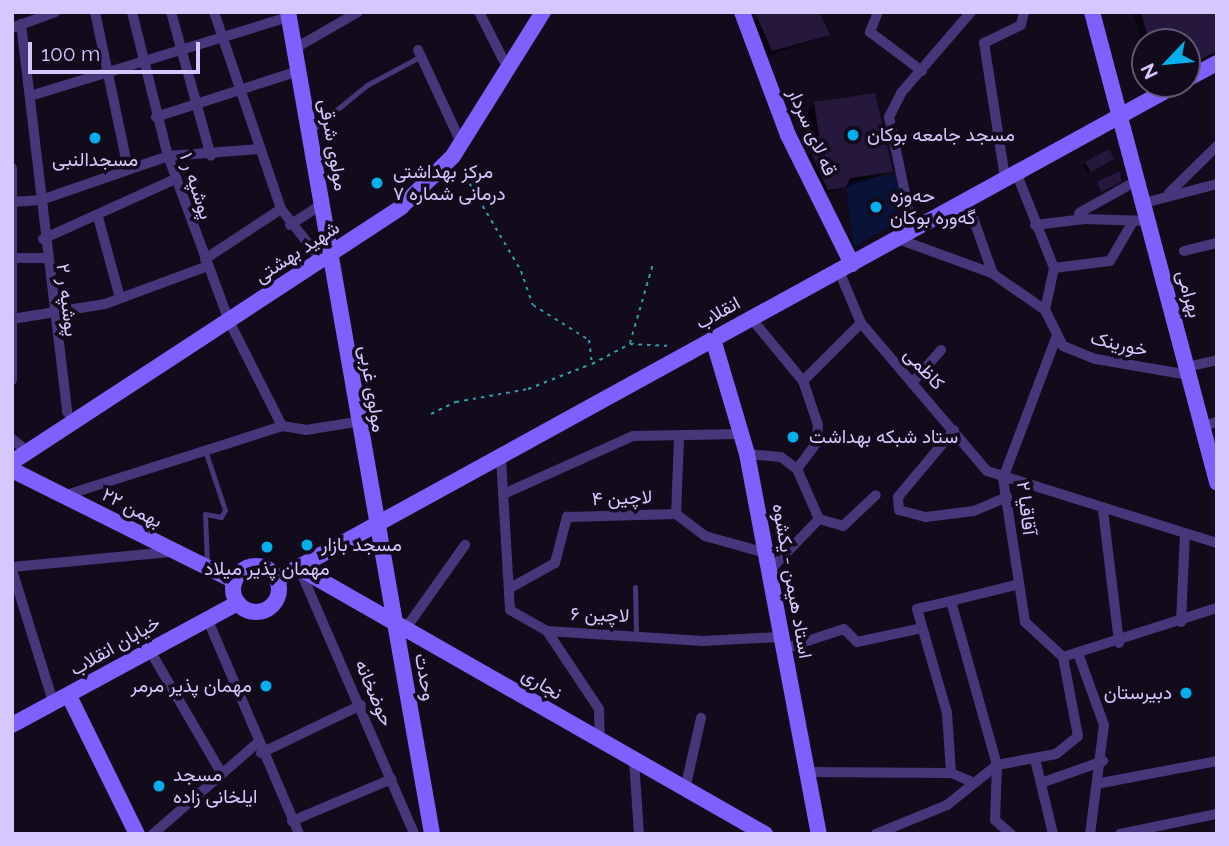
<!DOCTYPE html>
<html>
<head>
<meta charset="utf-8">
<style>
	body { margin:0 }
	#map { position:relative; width:1229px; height:846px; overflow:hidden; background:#110b1b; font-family:Raleway,Vazirmatn,sans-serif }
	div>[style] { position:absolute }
	.water>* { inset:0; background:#091237 }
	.shadow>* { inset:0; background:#0007 }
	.building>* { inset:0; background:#25183c }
	.path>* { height:2px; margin-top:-1px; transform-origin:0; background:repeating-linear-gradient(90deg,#2f9daa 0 3.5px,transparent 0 8.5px) }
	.lane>* { height:5px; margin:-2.5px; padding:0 2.5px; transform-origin:2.5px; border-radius:2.5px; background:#45377a }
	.street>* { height:10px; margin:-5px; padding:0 5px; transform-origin:5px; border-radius:5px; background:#45377a }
	.secondary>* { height:16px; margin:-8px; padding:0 8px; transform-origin:8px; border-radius:8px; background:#7e60fc }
	.secondary>.ring { margin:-8px; padding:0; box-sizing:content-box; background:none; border:16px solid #7e60fc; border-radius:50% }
	.dots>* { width:19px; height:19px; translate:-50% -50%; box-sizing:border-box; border:4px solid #110b1b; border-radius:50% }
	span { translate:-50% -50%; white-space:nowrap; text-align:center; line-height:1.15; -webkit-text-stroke:7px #110b1b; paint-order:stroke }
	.street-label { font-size:19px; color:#d6c7fe }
	.poi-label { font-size:19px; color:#d6c7fe }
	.left { translate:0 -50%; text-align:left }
	.right { translate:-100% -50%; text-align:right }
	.frame { position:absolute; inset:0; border:14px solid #d6c7fe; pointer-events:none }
	.north { position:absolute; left:1131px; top:28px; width:70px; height:70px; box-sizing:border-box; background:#110b1b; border:2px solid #605676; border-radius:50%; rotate:244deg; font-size:19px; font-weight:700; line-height:28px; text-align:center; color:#d6c7fe }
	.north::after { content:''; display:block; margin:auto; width:24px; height:32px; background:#05aeec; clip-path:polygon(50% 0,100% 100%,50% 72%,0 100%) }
	.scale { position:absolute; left:28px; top:42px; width:172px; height:32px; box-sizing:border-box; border:4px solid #d6c7fe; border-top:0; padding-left:9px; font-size:21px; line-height:24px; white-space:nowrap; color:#d6c7fe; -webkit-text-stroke:5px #110b1b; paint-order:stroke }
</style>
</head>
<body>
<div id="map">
	<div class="water">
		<div style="clip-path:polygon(897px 174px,903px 219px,854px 247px,846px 188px,851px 181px)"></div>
	</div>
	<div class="shadow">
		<div style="clip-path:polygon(768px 12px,828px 35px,765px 57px,750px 23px)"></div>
		<div style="clip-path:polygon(1133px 12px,1217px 12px,1217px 53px,1187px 69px,1187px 42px,1145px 42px,1145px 54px)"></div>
		<div style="clip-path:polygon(815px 103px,891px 172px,822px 195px,804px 159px,814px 150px,808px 110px)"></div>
		<div style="clip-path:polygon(1109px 161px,1088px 173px,1083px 166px,1086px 163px)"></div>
	</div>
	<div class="building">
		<div style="clip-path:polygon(763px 12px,819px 12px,830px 35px,772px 51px,756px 15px)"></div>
		<div style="clip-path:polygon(1141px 12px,1217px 12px,1217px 51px,1187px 67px,1187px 42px,1149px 42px)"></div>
		<div style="clip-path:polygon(875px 93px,893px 172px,850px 178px,846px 187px,828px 190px,810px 151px,820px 143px,814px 102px)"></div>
		<div style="clip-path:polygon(1109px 149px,1114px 159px,1091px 172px,1085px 162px)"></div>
		<div style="clip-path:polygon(1120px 171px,1121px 182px,1101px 192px,1097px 182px)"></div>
	</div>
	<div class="path">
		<div style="left:461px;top:169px;width:118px;rotate:59.5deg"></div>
		<div style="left:521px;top:271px;width:36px;rotate:71deg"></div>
		<div style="left:533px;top:305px;width:66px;rotate:32deg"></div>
		<div style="left:589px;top:340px;width:24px;rotate:83deg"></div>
		<div style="left:592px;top:364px;width:43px;rotate:-27.8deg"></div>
		<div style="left:630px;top:344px;width:41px;rotate:2.8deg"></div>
		<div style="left:630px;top:343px;width:82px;rotate:-73.8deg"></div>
		<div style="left:431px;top:414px;width:28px;rotate:-26deg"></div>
		<div style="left:456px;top:402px;width:73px;rotate:-10.2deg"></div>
		<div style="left:528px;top:389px;width:68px;rotate:-21.6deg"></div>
	</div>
	<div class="lane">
		<div style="left:312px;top:130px;width:71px;rotate:-39.3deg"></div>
		<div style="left:367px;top:85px;width:61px;rotate:-28.2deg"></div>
		<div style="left:205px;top:450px;width:63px;rotate:71.6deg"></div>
		<div style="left:225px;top:510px;width:8px;rotate:120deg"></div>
		<div style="left:221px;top:517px;width:16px;rotate:-169deg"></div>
		<div style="left:205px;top:514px;width:49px;rotate:87.7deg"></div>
		<div style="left:635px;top:587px;width:47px;rotate:88.8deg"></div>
	</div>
	<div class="street">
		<div style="left:95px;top:12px;width:160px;rotate:78.1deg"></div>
		<div style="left:132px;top:12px;width:148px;rotate:76deg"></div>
		<div style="left:168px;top:156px;width:167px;rotate:69.7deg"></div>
		<div style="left:171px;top:12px;width:149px;rotate:74.5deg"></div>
		<div style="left:214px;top:12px;width:208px;rotate:71.2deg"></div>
		<div style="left:281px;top:209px;width:53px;rotate:51.8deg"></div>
		<div style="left:314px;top:251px;width:15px;rotate:-16deg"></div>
		<div style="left:479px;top:12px;width:55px;rotate:63deg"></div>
		<div style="left:878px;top:12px;width:22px;rotate:112deg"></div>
		<div style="left:870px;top:32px;width:65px;rotate:36.9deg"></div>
		<div style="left:21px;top:24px;width:391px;rotate:83.2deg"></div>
		<div style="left:12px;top:28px;width:46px;rotate:-20.4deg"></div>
		<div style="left:294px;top:49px;width:74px;rotate:-30deg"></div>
		<div style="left:418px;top:50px;width:95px;rotate:65.1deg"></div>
		<div style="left:30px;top:96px;width:271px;rotate:-17deg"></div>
		<div style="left:156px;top:117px;width:149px;rotate:-17.9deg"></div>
		<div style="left:12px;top:168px;width:151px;rotate:90deg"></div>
		<div style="left:1016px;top:172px;width:103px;rotate:68.4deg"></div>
		<div style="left:1054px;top:268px;width:43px;rotate:102.1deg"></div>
		<div style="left:1045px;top:310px;width:40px;rotate:63.4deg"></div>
		<div style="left:1063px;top:346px;width:35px;rotate:22deg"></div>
		<div style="left:1096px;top:359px;width:94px;rotate:9.8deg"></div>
		<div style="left:1005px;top:178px;width:137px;rotate:-98.8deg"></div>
		<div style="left:984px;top:43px;width:41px;rotate:-25.9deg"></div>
		<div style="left:1021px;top:25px;width:13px;rotate:-77deg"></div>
		<div style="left:1169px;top:193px;width:67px;rotate:-44.4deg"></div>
		<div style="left:967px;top:201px;width:77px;rotate:70.4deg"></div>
		<div style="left:993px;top:274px;width:63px;rotate:34.7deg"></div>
		<div style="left:12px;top:202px;width:29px;rotate:-4deg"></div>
		<div style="left:41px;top:200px;width:134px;rotate:-19.1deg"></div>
		<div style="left:168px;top:156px;width:91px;rotate:-4.4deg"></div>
		<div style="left:1144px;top:203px;width:75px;rotate:-14.6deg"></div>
		<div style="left:1079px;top:213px;width:68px;rotate:-29.2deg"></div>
		<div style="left:98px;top:217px;width:84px;rotate:74.8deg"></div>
		<div style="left:290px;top:225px;width:38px;rotate:-33deg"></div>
		<div style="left:1035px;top:225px;width:50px;rotate:-6.8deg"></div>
		<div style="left:1085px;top:219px;width:63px;rotate:1.8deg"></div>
		<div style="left:913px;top:231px;width:116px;rotate:-101.9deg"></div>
		<div style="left:889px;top:117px;width:27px;rotate:-63deg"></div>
		<div style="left:901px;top:93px;width:107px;rotate:-49.2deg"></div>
		<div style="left:43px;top:239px;width:145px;rotate:-24.4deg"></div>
		<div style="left:898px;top:239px;width:102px;rotate:20deg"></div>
		<div style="left:1184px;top:251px;width:34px;rotate:-14deg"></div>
		<div style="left:12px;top:258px;width:32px"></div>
		<div style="left:205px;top:259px;width:91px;rotate:-33.3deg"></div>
		<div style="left:1054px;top:268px;width:56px;rotate:-7.1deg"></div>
		<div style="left:1110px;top:261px;width:44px;rotate:-59.9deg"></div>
		<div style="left:839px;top:271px;width:56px;rotate:67.1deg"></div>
		<div style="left:861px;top:323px;width:194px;rotate:49.6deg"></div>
		<div style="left:987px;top:471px;width:241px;rotate:17.4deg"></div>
		<div style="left:751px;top:318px;width:82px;rotate:50.5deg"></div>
		<div style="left:12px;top:319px;width:94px;rotate:-9.2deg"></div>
		<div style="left:105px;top:304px;width:107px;rotate:-20.3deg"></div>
		<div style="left:12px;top:319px;width:61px;rotate:90deg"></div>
		<div style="left:229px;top:321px;width:118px;rotate:63.2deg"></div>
		<div style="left:1056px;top:338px;width:150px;rotate:110.7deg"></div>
		<div style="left:1003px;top:478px;width:146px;rotate:81.3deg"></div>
		<div style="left:1025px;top:622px;width:52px;rotate:42.6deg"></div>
		<div style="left:1063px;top:657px;width:162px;rotate:-17.7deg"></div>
		<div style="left:1187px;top:367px;width:31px;rotate:-13deg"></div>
		<div style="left:912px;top:383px;width:44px;rotate:-48.7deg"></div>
		<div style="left:1202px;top:426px;width:16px;rotate:-15deg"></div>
		<div style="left:954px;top:430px;width:87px;rotate:129.9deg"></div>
		<div style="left:898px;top:497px;width:13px;rotate:86deg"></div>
		<div style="left:899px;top:510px;width:28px;rotate:15deg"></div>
		<div style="left:926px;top:517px;width:48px;rotate:-7.1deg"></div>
		<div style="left:974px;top:511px;width:36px;rotate:-23deg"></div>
		<div style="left:12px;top:439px;width:19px;rotate:39deg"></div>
		<div style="left:747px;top:454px;width:34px;rotate:5deg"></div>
		<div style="left:781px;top:457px;width:20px;rotate:37deg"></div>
		<div style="left:501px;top:458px;width:152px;rotate:86.6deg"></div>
		<div style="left:510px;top:610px;width:43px;rotate:29.6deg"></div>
		<div style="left:506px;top:493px;width:139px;rotate:-24.2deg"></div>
		<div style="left:633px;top:436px;width:108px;rotate:-1.1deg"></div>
		<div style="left:63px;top:496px;width:230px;rotate:-17.7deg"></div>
		<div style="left:282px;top:426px;width:24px;rotate:9deg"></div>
		<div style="left:306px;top:430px;width:51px;rotate:-9.1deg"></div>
		<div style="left:1103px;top:510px;width:134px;rotate:83.1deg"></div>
		<div style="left:676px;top:514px;width:76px;rotate:-87.7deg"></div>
		<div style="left:819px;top:519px;width:55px;rotate:-113.7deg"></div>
		<div style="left:797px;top:469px;width:34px;rotate:-53deg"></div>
		<div style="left:817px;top:442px;width:17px;rotate:-87deg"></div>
		<div style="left:818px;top:425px;width:46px;rotate:-108.8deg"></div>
		<div style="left:803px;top:381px;width:82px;rotate:-45deg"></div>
		<div style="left:819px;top:519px;width:25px;rotate:16deg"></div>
		<div style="left:843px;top:526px;width:45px;rotate:-43.2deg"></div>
		<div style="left:12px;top:567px;width:159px;rotate:-5.4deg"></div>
		<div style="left:12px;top:570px;width:138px;rotate:72.7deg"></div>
		<div style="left:300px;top:570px;width:288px;rotate:66.6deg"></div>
		<div style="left:769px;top:571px;width:72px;rotate:-46.1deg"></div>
		<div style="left:512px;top:587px;width:49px;rotate:-29.2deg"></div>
		<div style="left:555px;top:563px;width:48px;rotate:-75.4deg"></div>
		<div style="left:567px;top:517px;width:109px;rotate:-1.6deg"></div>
		<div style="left:676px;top:514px;width:36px;rotate:37deg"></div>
		<div style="left:705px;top:536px;width:63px;rotate:15.6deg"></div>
		<div style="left:951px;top:601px;width:35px;rotate:167deg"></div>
		<div style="left:917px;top:609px;width:108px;rotate:73.9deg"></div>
		<div style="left:947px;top:713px;width:60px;rotate:86.2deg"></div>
		<div style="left:951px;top:773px;width:21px;rotate:23deg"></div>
		<div style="left:207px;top:618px;width:235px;rotate:66.9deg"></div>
		<div style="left:1181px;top:622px;width:88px;rotate:-87.4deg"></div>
		<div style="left:406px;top:628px;width:102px;rotate:-54.6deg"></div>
		<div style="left:149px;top:649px;width:145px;rotate:59.7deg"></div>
		<div style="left:783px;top:649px;width:64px;rotate:-18.2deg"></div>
		<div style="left:844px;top:629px;width:18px;rotate:45deg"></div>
		<div style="left:857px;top:642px;width:66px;rotate:-12.2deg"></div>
		<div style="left:1079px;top:656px;width:73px;rotate:70.1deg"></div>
		<div style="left:1104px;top:725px;width:110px;rotate:97.3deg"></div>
		<div style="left:600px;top:742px;width:33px;rotate:-92deg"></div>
		<div style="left:599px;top:709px;width:94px;rotate:-123.7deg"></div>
		<div style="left:547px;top:631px;width:156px;rotate:3.7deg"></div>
		<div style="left:703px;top:641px;width:76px;rotate:-3deg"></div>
		<div style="left:261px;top:753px;width:111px;rotate:-25.6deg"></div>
		<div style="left:1035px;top:759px;width:77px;rotate:76.5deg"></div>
		<div style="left:634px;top:761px;width:73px;rotate:86.1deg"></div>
		<div style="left:809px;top:772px;width:142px;rotate:0.4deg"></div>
		<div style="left:1041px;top:783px;width:66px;rotate:-19.5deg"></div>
		<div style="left:1101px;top:783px;width:118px;rotate:-10.7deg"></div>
		<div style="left:685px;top:789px;width:73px;rotate:-77.3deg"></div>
		<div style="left:292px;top:821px;width:108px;rotate:-22.8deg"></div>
		<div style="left:153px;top:834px;width:137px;rotate:-41.1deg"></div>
		<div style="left:876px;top:834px;width:77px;rotate:-22.2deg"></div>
		<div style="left:947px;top:805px;width:64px;rotate:-38.7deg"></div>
		<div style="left:997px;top:765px;width:170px;rotate:-105.7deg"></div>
		<div style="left:951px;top:601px;width:66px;rotate:-14deg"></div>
		<div style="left:1011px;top:834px;width:21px;rotate:-139deg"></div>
		<div style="left:995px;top:820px;width:55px;rotate:-87.9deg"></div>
		<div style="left:997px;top:765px;width:60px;rotate:-10.6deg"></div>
		<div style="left:1056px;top:754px;width:28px;rotate:-39deg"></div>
		<div style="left:1078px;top:736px;width:80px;rotate:-100.8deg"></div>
		<div style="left:1120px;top:834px;width:99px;rotate:-11.7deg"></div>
	</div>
	<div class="secondary">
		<div style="left:288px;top:12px;width:835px;rotate:80.06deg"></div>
		<div style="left:742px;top:12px;width:131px;rotate:69.5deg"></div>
		<div style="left:788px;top:135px;width:144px;rotate:63.6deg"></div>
		<div style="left:1092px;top:12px;width:487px;rotate:75.1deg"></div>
		<div style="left:1187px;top:79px;width:34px;rotate:-28deg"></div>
		<div style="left:713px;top:339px;width:120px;rotate:73.5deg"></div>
		<div style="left:747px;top:454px;width:387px;rotate:79.3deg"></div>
		<div style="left:12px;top:462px;width:465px;rotate:-33.2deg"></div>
		<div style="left:401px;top:207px;width:73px;rotate:-44.4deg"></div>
		<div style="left:453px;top:156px;width:170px;rotate:-58deg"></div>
		<div style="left:12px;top:470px;width:249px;rotate:26.5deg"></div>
		<div class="ring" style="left:233px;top:566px;width:30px;height:30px"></div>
		<div style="left:299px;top:568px;width:537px;rotate:29.72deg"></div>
		<div style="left:277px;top:579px;width:1028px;rotate:-28.78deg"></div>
		<div style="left:69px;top:696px;width:154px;rotate:63.8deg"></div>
		<div style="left:12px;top:725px;width:257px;rotate:-28.4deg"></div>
	</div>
	<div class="dots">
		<div style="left:853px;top:135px;background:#05aeec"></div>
		<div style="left:95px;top:138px;background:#05aeec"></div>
		<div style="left:377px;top:183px;background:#05aeec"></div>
		<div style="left:876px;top:207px;background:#05aeec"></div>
		<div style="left:793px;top:437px;background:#05aeec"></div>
		<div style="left:307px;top:545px;background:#05aeec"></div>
		<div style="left:267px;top:547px;background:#05aeec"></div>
		<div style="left:266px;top:686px;background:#05aeec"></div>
		<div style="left:1186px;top:693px;background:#05aeec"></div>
		<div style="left:159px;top:786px;background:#05aeec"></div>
	</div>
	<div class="street-label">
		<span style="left:812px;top:132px;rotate:66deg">قه لای سردار</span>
		<span style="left:333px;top:145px;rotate:80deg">مولوی شرقی</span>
		<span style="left:196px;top:186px;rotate:72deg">۱ پوشپه ر</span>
		<span style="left:297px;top:252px;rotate:-33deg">شهید بهشتی</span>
		<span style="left:1189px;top:294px;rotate:75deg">بهرامی</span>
		<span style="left:67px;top:300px;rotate:83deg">پوشپه ر ۲</span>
		<span style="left:718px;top:313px;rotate:-29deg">انقلاب</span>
		<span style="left:1119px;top:344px;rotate:13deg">خورینک</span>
		<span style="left:924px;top:369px;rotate:47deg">کاظمی</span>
		<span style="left:372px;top:389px;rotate:81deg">مولوی غربی</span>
		<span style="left:622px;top:498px;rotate:-2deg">لاچین ۴</span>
		<span style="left:132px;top:508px;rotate:27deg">۲۲ بهمن</span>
		<span style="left:1026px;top:508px;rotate:83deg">آقاقیا ۲</span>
		<span style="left:792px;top:581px;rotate:80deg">استاد هیمن - یکشوه</span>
		<span style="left:600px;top:615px;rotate:2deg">لاچین ۶</span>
		<span style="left:115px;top:646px;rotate:-30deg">خیابان انقلاب</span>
		<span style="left:425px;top:677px;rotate:80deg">وحدت</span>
		<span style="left:542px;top:684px;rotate:31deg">نجاری</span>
		<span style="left:374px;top:693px;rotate:67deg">حوضخانه</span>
	</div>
	<div class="poi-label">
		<span class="left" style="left:867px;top:135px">مسجد جامعه بوکان</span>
		<span style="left:95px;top:160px">مسجدالنبی</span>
		<span class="left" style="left:393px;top:183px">مرکز بهداشتی<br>درمانی شماره ۷</span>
		<span class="left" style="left:890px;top:207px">حه‌وزه<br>گه‌وره بوکان</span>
		<span class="left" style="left:809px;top:437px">ستاد شبکه بهداشت</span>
		<span class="left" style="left:321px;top:545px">مسجد بازار</span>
		<span style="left:267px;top:569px">مهمان پذیر میلاد</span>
		<span class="right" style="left:252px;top:686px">مهمان پذیر مرمر</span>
		<span class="right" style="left:1172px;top:693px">دبیرستان</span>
		<span class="left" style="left:173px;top:786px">مسجد<br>ایلخانی زاده</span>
	</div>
	<div class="frame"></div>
	<div class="north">N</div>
	<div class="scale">100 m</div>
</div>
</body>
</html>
